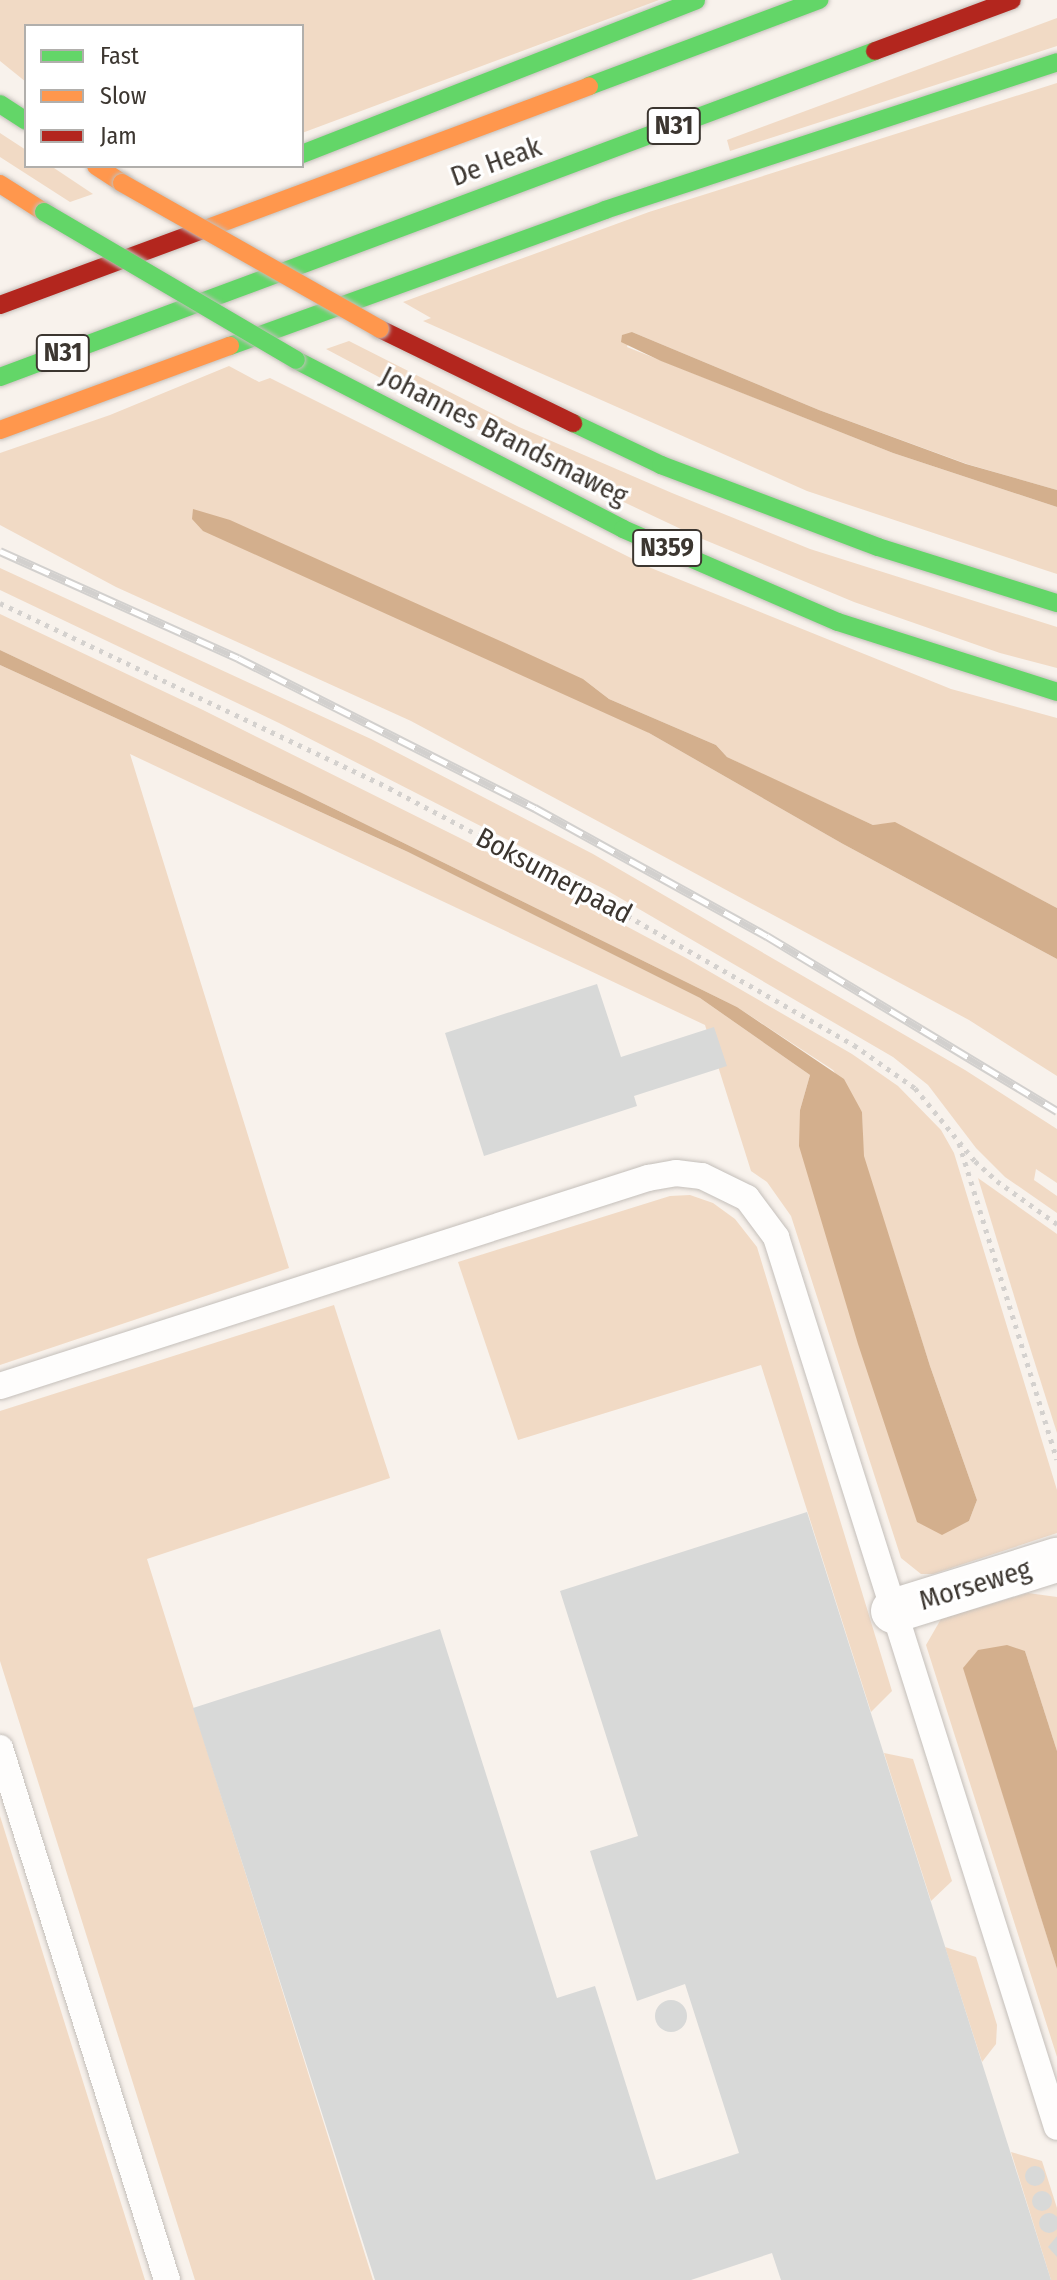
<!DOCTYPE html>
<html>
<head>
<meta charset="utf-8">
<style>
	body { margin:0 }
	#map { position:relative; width:1057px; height:2280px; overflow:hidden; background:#f8f2ec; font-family:"Fira Sans Condensed",sans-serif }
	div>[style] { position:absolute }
	.green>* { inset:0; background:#f1dac5 }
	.water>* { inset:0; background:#d3af8d }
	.building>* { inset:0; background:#d8d9d8 }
	.round { border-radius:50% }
	.path>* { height:5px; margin-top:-2.5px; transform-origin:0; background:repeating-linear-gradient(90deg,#d4d1ce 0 4px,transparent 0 10px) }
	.roads { filter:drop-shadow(0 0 2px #c4bfba) drop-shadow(0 0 2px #c4bfba) }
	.lane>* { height:26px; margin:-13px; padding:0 13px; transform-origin:13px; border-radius:13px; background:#fefdfc }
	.street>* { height:44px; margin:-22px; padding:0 22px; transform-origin:22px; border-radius:22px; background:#fefdfc }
	.fast>* { height:18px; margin:-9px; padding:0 9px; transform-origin:9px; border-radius:9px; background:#63d668 }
	.slow>* { height:18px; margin:-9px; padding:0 9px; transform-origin:9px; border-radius:9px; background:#ff974d }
	.jam>* { height:18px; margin:-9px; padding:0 9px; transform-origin:9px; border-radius:9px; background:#b3261e }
	.rail>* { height:9px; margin-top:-4.5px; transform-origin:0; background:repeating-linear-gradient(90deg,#fff 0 18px,#d2d0ce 0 36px); box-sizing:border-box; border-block:2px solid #d2d0ce }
	.bridges { filter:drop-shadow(0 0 2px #c4bfba) drop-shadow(0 0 2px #c4bfba) }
	.fast-bridge>* { height:18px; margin:-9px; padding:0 9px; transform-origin:9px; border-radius:9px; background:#63d668 }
	.slow-bridge>* { height:18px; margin:-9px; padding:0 9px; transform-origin:9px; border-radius:9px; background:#ff974d }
	span { translate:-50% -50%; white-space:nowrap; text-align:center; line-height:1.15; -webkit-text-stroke:6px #fff; paint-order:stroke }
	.shield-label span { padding:2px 6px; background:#fff; border:2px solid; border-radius:6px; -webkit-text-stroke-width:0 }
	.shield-label { font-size:26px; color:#3c3630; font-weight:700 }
	.street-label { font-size:28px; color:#3c3630 }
	.legend { position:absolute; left:24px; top:24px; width:280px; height:144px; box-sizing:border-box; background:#fff; border:2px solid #b1afac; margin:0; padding:10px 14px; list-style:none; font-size:24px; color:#3c3630 }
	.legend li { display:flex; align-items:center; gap:16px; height:40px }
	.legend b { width:40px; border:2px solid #b1afac }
</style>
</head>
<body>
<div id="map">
	<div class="green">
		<div style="clip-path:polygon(0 0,659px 0,302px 133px,302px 26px,26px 26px,26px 82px,0 61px)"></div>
		<div style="clip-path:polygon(1057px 18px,1057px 46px,730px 151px,727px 140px)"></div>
		<div style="clip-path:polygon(1057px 83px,1057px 490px,967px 464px,819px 410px,632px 332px,627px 347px,893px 453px,1057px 507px,1057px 574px,807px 491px,423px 321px,431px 318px,403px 302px,649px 212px)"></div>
		<div style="clip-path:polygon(0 133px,26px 150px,26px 166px,51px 166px,93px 194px,70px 202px,0 157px)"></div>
		<div style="clip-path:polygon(349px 341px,519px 427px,672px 493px,810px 549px,1057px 627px,1057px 668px,1000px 653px,854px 602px,700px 538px,543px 464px,326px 349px)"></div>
		<div style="clip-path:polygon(229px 366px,259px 382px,270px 378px,651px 568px,951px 689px,1057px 718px,1057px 908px,895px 823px,873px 825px,764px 775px,727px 757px,716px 745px,609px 699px,583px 679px,649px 733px,843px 844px,1057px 959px,1057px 1076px,969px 1020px,411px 721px,116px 587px,0 525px,0 453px,110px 415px)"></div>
		<div style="clip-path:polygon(0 568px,371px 739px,593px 854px,965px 1070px,1057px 1129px,1057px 1183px,1036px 1169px,1034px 1180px,1057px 1196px,1057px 1213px,1005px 1177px,976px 1148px,928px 1085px,893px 1057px,608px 891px,279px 723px,0 590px)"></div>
		<div style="clip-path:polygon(0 614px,203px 710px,476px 846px,686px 958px,852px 1054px,898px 1086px,941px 1130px,954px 1153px,1057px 1490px,1057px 1533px,933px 1574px,921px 1574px,901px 1558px,791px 1216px,767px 1182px,751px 1171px,705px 1025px,130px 754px,289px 1268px,0 1365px,0 665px,408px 852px,700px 998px,810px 1075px,800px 1110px,942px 1534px,969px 1521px,977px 1500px,930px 1366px,863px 1156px,862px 1112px,833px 1070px,737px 1007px,300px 792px,0 650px)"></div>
		<div style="clip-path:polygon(978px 1178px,1057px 1234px,1057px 1433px,1026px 1335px)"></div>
		<div style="clip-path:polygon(690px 1195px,713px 1203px,735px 1219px,757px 1247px,892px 1691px,871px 1712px,761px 1365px,518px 1440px,458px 1262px,670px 1196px)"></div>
		<div style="clip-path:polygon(334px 1305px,390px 1478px,147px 1559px,373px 2280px,195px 2280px,0 1661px,0 1411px)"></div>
		<div style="clip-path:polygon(1028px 1593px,1057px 1597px,1057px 1751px,1025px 1651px,964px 1668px,1057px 1969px,1057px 2057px,926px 1645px,941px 1619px)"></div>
		<div style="clip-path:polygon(884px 1753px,913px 1759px,952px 1881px,931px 1901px)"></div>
		<div style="clip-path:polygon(0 1816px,145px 2280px,0 2280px)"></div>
		<div style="clip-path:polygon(945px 1947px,976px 1957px,997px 2025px,996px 2044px,982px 2062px)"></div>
		<div style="clip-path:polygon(1011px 2152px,1042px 2161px,1057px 2208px,1057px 2280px,1051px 2280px)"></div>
	</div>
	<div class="water">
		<div style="clip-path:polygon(632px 332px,819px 410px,966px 464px,1057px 490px,1057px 507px,893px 453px,661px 361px,621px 342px,622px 335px)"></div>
		<div style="clip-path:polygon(193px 509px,230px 520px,507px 644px,583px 679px,609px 699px,716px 745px,727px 757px,873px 825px,895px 822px,1057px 908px,1057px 959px,843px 844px,649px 733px,203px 531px,192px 519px)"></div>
		<div style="clip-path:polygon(0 650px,300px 792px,737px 1007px,844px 1079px,862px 1112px,864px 1156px,930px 1366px,977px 1500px,969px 1521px,942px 1535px,917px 1522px,858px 1344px,799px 1146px,800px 1110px,810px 1075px,700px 998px,408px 852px,0 665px)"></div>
		<div style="clip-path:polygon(1007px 1645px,1025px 1651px,1057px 1751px,1057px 1969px,963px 1668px,978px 1650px)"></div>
	</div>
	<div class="building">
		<div style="clip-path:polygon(597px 984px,621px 1057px,714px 1027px,727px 1066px,634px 1096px,637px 1106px,484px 1156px,445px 1033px)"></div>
		<div style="clip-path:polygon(807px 1512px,1051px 2280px,781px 2280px,772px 2253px,691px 2280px,375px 2280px,193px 1708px,440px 1629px,557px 1998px,595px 1986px,656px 2180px,739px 2153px,685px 1984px,637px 2001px,590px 1851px,638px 1836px,560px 1591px)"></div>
		<div class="round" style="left:655px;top:2000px;width:32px;height:32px"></div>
		<div class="round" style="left:1025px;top:2166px;width:20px;height:20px"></div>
		<div class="round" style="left:1032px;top:2191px;width:20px;height:20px"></div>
		<div class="round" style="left:1039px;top:2213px;width:20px;height:20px"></div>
		<div style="clip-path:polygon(1057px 2236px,1057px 2257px,1048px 2247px)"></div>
	</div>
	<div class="path">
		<div style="left:0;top:603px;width:431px;rotate:25.4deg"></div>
		<div style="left:389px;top:788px;width:221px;rotate:27.8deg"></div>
		<div style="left:584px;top:891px;width:311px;rotate:29.7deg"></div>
		<div style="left:854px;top:1045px;width:75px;rotate:35.2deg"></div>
		<div style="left:915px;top:1088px;width:94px;rotate:50.6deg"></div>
		<div style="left:975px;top:1161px;width:30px;rotate:42deg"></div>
		<div style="left:997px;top:1181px;width:74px;rotate:35.6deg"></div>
		<div style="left:959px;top:1143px;width:331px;rotate:72.8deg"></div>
	</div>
	<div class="roads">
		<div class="lane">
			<div style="left:0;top:1386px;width:681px;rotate:-17.8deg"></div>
			<div style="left:648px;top:1178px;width:28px;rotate:-10deg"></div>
			<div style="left:676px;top:1173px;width:26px;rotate:7deg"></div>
			<div style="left:702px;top:1176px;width:50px;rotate:26.1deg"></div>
			<div style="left:747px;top:1198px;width:49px;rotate:53.4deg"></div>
			<div style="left:776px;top:1237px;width:933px;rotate:72.48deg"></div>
			<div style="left:0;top:1748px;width:558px;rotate:72.57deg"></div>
		</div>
		<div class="street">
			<div style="left:893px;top:1611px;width:172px;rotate:-17.3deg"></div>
		</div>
		<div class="fast">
			<div style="left:589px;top:86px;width:246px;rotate:-20.5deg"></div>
			<div style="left:0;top:104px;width:31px;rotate:33deg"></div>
			<div style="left:302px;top:154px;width:423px;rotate:-21.3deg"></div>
			<div style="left:230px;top:346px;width:399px;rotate:-19.9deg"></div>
			<div style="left:605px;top:210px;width:476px;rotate:-18.1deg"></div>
			<div style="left:296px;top:360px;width:368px;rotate:27.3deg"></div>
			<div style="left:623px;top:529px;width:234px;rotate:23.4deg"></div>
			<div style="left:838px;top:622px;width:230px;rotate:17.7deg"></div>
			<div style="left:0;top:377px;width:934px;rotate:-20.43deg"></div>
			<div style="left:573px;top:423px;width:98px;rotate:25.5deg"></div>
			<div style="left:661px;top:465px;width:232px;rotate:20.7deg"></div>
			<div style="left:878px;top:547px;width:188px;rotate:17.4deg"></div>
		</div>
		<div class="slow">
			<div style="left:96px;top:166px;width:31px;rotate:33deg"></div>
			<div style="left:0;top:184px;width:52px;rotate:32.5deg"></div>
			<div style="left:200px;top:231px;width:415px;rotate:-20.4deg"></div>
			<div style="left:0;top:430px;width:245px;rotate:-20.1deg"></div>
		</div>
		<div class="jam">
			<div style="left:875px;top:51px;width:146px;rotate:-20.4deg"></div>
			<div style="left:0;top:305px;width:213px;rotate:-20.3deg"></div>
			<div style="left:380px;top:329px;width:215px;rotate:26deg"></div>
		</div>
	</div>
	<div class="rail">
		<div style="left:0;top:551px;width:261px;rotate:24.2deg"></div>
		<div style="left:238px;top:658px;width:333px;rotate:26.8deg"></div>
		<div style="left:535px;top:808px;width:265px;rotate:28.9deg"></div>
		<div style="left:767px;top:936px;width:339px;rotate:31.1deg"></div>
	</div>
	<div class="bridges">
		<div class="fast-bridge">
			<div style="left:44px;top:212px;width:292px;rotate:30.4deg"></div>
		</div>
		<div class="slow-bridge">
			<div style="left:122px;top:183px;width:296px;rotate:29.5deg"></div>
		</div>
	</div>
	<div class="shield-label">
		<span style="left:674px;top:126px">N31</span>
		<span style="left:63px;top:353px">N31</span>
		<span style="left:667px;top:548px">N359</span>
	</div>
	<div class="street-label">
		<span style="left:496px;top:162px;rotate:-20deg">De Heak</span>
		<span style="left:504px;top:436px;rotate:27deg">Johannes Brandsmaweg</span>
		<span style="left:554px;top:876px;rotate:28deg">Boksumerpaad</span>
		<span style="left:975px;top:1585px;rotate:-17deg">Morseweg</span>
	</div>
	<ul class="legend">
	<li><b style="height:10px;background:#63d668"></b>Fast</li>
	<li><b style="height:10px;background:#ff974d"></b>Slow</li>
	<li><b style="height:10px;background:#b3261e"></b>Jam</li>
	</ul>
</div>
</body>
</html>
